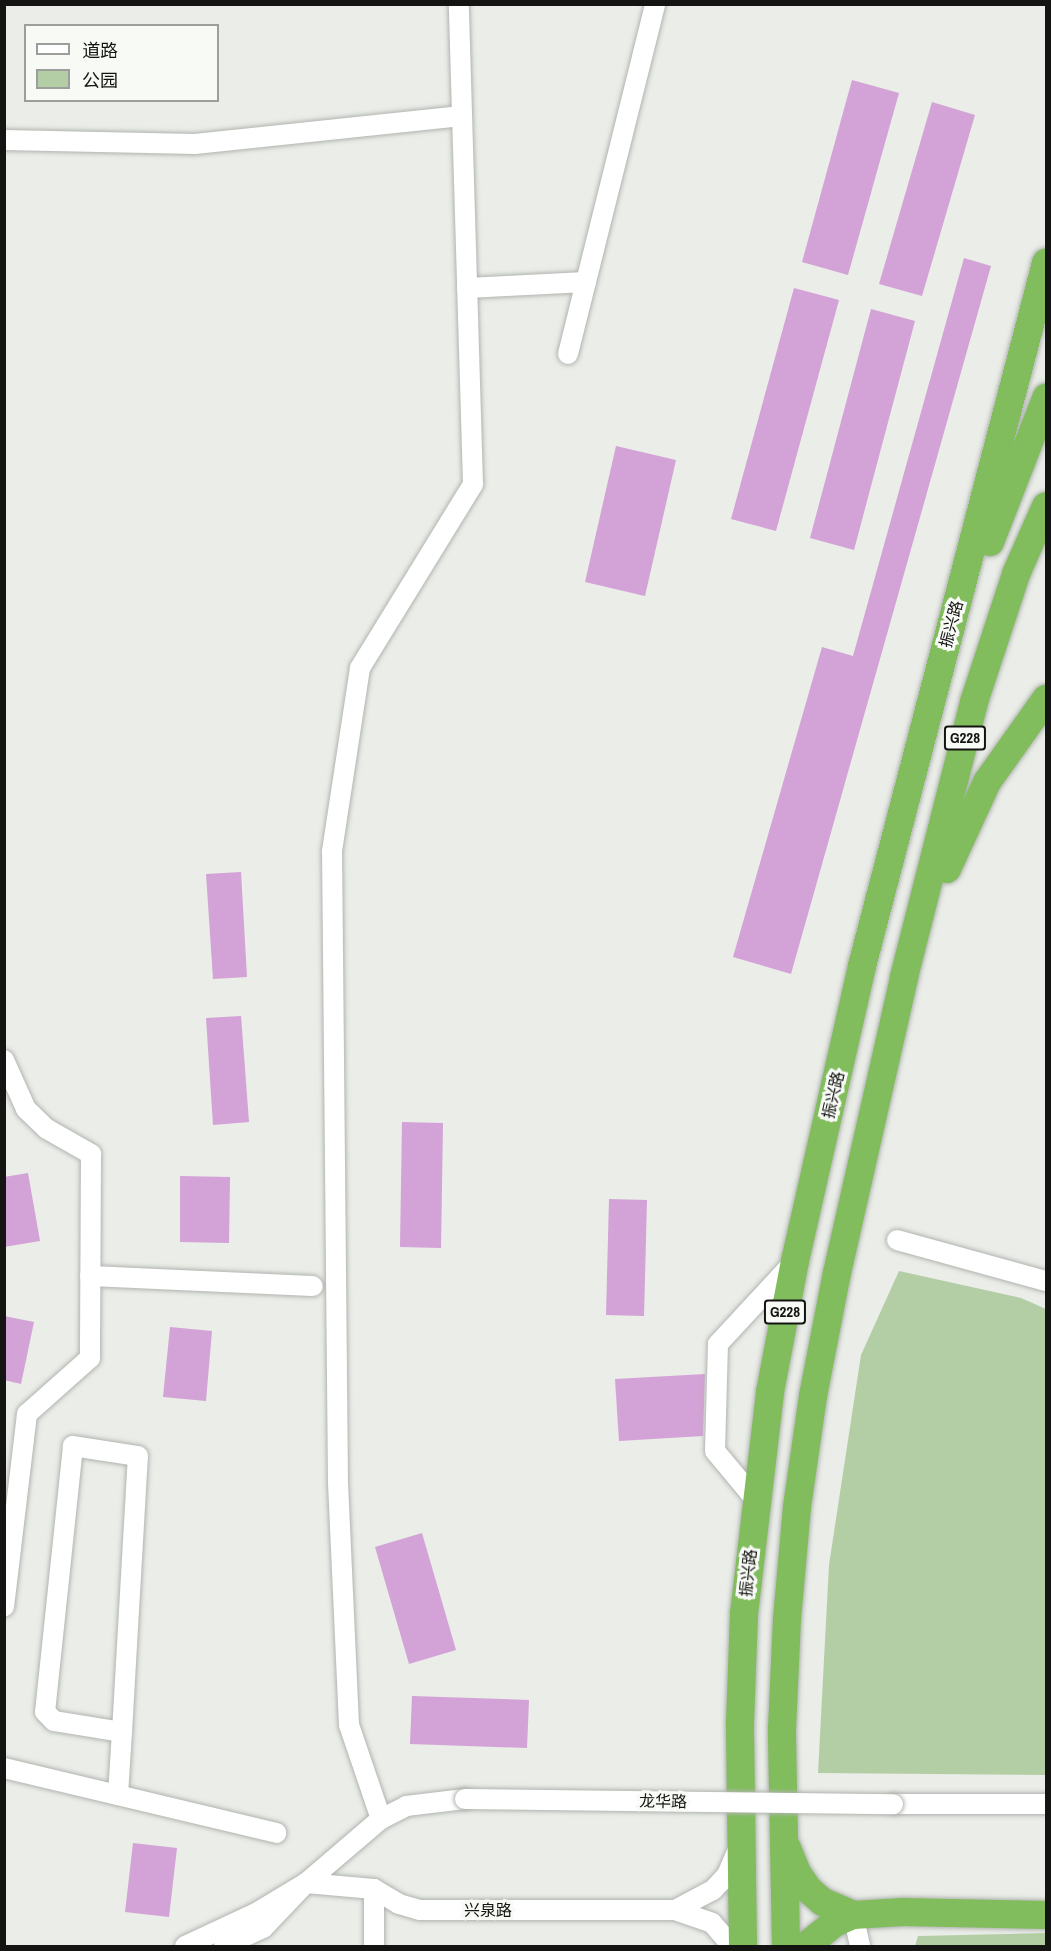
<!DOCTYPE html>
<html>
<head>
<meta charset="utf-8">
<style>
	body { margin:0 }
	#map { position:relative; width:1051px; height:1951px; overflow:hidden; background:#eaede8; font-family:"Archivo Narrow","Noto Sans SC",sans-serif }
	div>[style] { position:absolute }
	.green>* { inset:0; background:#b3cea5 }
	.building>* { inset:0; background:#d3a2d6 }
	.roads { filter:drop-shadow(0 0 2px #b1b4af) drop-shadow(0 0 2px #b1b4af) }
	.minor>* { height:20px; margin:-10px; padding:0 10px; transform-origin:10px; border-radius:10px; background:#fff }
	.highway>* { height:28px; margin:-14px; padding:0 14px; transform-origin:14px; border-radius:14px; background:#81bd5c }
	.bridges { filter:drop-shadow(0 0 2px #b1b4af) drop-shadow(0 0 2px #b1b4af) }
	.minor-bridge>* { height:20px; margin:-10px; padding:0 10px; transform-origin:10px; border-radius:10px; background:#fff }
	span { translate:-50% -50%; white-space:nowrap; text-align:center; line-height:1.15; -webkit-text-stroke:6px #f7faf5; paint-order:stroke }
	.shield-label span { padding:2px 4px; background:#f7faf5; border:2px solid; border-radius:4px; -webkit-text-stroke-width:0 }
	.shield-label { font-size:15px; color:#141513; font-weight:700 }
	.street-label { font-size:16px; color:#141513 }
	.frame { position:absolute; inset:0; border:6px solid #141513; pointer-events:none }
	.legend { position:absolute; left:24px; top:24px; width:195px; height:78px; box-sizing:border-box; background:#f7faf5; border:2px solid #9c9e9b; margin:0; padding:8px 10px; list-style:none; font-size:18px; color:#141513 }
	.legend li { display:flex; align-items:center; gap:12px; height:30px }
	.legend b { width:30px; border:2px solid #9c9e9b }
</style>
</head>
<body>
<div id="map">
	<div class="green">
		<div style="clip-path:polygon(899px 1271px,1021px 1298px,1046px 1309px,1046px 1775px,818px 1773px,829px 1565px,861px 1355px)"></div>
		<div style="clip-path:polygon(1046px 1933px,1046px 1946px,915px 1946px,918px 1936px)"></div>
	</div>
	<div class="building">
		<div style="clip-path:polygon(852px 80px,899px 93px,848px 275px,802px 262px)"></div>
		<div style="clip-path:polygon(932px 102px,975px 115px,922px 296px,879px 284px)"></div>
		<div style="clip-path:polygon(964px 258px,991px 266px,791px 974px,733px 957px,822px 647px,853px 656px)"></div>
		<div style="clip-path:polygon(794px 288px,839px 300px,776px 531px,731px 519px)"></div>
		<div style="clip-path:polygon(871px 309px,915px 321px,854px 550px,810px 538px)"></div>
		<div style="clip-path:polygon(616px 446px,676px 460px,645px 596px,585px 582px)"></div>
		<div style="clip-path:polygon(241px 872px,247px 977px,213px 979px,206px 874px)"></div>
		<div style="clip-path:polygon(241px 1016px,249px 1122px,213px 1125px,206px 1018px)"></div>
		<div style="clip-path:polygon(402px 1122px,443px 1123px,441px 1248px,400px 1247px)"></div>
		<div style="clip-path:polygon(28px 1173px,40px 1241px,4px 1247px,4px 1177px)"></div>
		<div style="clip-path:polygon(180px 1176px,230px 1177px,229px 1243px,180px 1242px)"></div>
		<div style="clip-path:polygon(609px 1199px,647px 1200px,644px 1316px,606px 1315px)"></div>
		<div style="clip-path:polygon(4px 1316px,34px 1322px,21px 1384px,4px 1380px)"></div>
		<div style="clip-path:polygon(170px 1327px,212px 1331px,206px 1401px,163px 1397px)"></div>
		<div style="clip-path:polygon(705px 1374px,703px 1436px,619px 1441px,615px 1379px)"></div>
		<div style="clip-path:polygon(422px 1533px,456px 1650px,409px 1664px,375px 1547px)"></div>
		<div style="clip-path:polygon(412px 1696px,529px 1700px,527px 1748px,410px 1744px)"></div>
		<div style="clip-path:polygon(133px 1843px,177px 1848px,169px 1917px,125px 1912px)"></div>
	</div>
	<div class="roads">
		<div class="minor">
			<div style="left:4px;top:140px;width:191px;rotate:1.2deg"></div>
			<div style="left:195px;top:144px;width:268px;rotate:-6deg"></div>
			<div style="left:467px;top:288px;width:119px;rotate:-2.9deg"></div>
			<div style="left:568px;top:354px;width:361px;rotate:-76deg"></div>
			<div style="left:4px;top:1060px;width:54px;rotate:65.8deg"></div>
			<div style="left:26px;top:1109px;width:29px;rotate:44deg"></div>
			<div style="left:47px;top:1129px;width:51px;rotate:29.6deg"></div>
			<div style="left:91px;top:1154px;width:204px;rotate:90.3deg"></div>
			<div style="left:90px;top:1358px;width:84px;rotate:138.4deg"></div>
			<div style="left:27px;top:1414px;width:194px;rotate:96.8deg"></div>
			<div style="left:897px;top:1240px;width:155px;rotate:15.4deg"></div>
			<div style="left:90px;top:1276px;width:223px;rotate:2.6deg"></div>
			<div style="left:755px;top:1499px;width:62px;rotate:-129.8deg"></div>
			<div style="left:715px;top:1451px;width:107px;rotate:-88.4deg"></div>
			<div style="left:718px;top:1344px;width:110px;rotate:-47.2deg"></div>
			<div style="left:4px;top:1768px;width:280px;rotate:13.4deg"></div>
			<div style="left:118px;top:1795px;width:63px;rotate:-86.4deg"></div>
			<div style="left:122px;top:1732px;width:276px;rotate:-86.7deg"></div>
			<div style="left:138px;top:1456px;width:66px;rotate:-171.3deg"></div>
			<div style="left:73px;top:1446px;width:267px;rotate:96deg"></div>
			<div style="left:45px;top:1712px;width:13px;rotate:45deg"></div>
			<div style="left:54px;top:1721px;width:69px;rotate:9.2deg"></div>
			<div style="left:893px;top:1804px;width:153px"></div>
			<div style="left:381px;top:1819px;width:99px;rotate:-108.8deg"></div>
			<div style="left:349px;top:1725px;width:242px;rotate:-92.6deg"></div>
			<div style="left:338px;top:1483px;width:632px;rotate:-90.54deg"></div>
			<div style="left:332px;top:851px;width:185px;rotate:-81.3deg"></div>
			<div style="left:360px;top:668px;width:216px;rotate:-58.4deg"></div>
			<div style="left:473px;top:484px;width:480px;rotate:-91.7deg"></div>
			<div style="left:374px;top:1889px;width:57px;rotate:90deg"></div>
			<div style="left:675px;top:1910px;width:43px;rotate:-27.8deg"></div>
			<div style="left:713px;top:1890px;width:21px;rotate:-47deg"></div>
			<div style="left:727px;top:1875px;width:26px;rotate:-67deg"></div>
			<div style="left:853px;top:1915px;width:32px;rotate:77deg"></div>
			<div style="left:185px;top:1946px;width:78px;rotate:-24.9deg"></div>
			<div style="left:256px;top:1913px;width:58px;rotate:-31deg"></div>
			<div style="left:306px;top:1883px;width:68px;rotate:5deg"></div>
			<div style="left:374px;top:1889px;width:29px;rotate:31deg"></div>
			<div style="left:399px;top:1904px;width:22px;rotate:16deg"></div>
			<div style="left:420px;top:1910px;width:255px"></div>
			<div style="left:675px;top:1910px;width:39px;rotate:19deg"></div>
			<div style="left:712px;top:1923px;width:30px;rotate:49deg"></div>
			<div style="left:224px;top:1946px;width:43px;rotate:-24.8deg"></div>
			<div style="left:263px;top:1928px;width:62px;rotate:-46.3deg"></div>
			<div style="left:306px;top:1883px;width:99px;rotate:-40.5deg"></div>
			<div style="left:381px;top:1819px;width:28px;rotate:-27deg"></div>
			<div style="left:406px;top:1806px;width:59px;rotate:-6.8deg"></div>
		</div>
		<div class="highway">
			<div style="left:990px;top:542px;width:155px;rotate:-68.7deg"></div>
			<div style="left:947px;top:869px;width:96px;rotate:-65.3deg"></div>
			<div style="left:987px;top:782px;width:102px;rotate:-54.6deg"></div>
			<div style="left:787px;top:1848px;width:27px;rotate:68deg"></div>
			<div style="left:797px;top:1873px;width:21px;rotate:55deg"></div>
			<div style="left:809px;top:1890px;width:18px;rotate:41deg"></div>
			<div style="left:823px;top:1902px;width:33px;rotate:23deg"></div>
			<div style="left:743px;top:1946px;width:223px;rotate:-90.8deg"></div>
			<div style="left:740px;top:1723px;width:109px;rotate:-87.9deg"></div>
			<div style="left:744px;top:1614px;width:224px;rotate:-83.3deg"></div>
			<div style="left:770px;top:1392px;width:133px;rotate:-79.2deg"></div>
			<div style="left:795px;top:1261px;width:303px;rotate:-77.2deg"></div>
			<div style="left:862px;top:966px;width:727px;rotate:-75.33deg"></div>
			<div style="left:786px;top:1946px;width:217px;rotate:-91.1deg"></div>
			<div style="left:782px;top:1729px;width:110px;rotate:-87.4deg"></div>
			<div style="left:787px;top:1619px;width:112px;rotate:-84.9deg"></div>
			<div style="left:797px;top:1507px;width:112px;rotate:-81.8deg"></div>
			<div style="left:813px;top:1396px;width:125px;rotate:-79deg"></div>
			<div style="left:837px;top:1273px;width:303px;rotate:-77.2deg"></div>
			<div style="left:904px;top:977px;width:284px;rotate:-75.7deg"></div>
			<div style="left:974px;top:702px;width:135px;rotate:-71.8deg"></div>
			<div style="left:1016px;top:574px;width:74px;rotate:-66.2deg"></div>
			<div style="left:806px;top:1946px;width:36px;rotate:-39deg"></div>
			<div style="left:834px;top:1923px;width:21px;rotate:-23deg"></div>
			<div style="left:853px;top:1915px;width:50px;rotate:-3.4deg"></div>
			<div style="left:903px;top:1912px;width:143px;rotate:1.2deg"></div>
		</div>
	</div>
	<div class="bridges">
		<div class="minor-bridge">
			<div style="left:465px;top:1799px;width:428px;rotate:0.7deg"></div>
		</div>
	</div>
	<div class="shield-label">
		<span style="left:965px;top:738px">G228</span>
		<span style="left:785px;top:1312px">G228</span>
	</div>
	<div class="street-label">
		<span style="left:951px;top:624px;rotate:-75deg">振兴路</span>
		<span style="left:833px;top:1095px;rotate:-77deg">振兴路</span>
		<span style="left:748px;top:1573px;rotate:-84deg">振兴路</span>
		<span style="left:663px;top:1801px;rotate:1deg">龙华路</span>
		<span style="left:488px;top:1910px">兴泉路</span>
	</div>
	<div class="frame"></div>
	<ul class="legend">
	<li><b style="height:8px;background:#fff"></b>道路</li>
	<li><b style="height:16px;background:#b3cea5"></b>公园</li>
	</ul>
</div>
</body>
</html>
